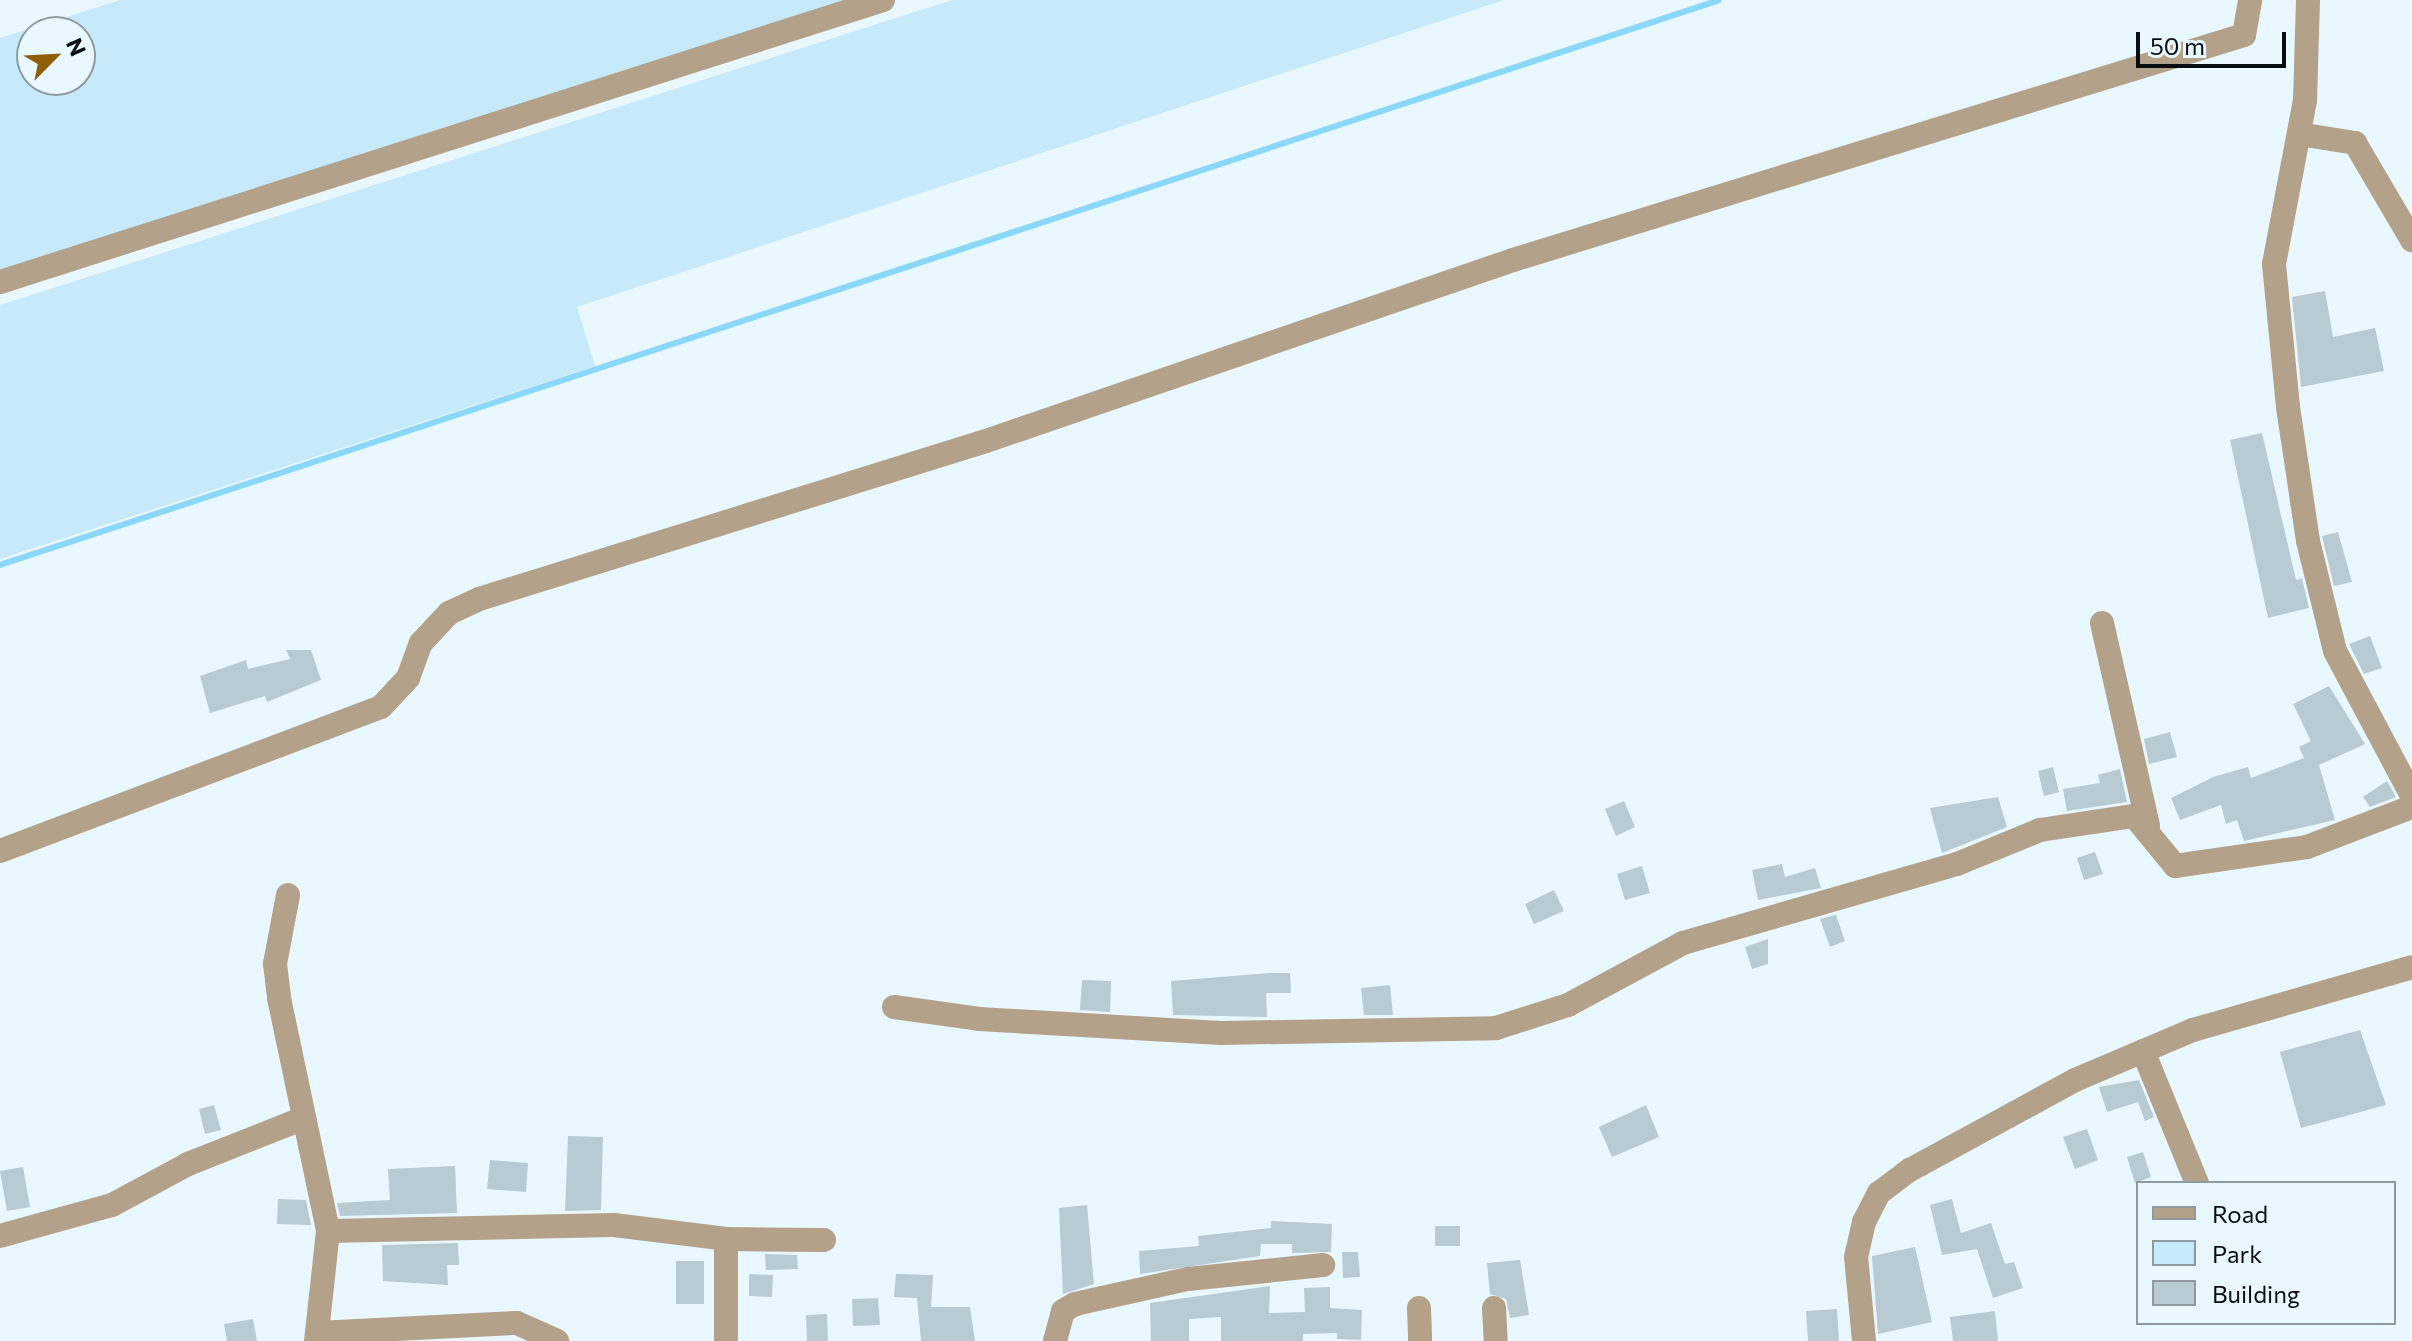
<!DOCTYPE html>
<html>
<head>
<meta charset="utf-8">
<style>
	body { margin:0 }
	#map { position:relative; width:2412px; height:1341px; overflow:hidden; background:#e9f8fe; font-family:Commissioner,sans-serif }
	div>[style] { position:absolute }
	.green>* { inset:0; background:#c6eafa }
	.stream>* { height:6px; margin:-3px; padding:0 3px; transform-origin:3px; border-radius:3px; background:#8ad7f7 }
	.building>* { inset:0; background:#b8cad2 }
	.minor>* { height:24px; margin:-12px; padding:0 12px; transform-origin:12px; border-radius:12px; background:#b4a189 }
	span { translate:-50% -50%; white-space:nowrap; text-align:center; line-height:1.15; -webkit-text-stroke:6px #e9f8fe; paint-order:stroke }
	.legend { position:absolute; left:2136px; top:1181px; width:260px; height:144px; box-sizing:border-box; background:#e9f8fe; border:2px solid #8f9a9f; margin:0; padding:10px 14px; list-style:none; font-size:24px; color:#080e11 }
	.legend li { display:flex; align-items:center; gap:16px; height:40px }
	.legend b { width:40px; border:2px solid #8f9a9f }
	.north { position:absolute; left:16px; top:16px; width:80px; height:80px; box-sizing:border-box; background:#e9f8fe; border:2px solid #8f9a9f; border-radius:50%; rotate:66deg; font-size:22px; font-weight:700; line-height:32px; text-align:center; color:#080e11 }
	.north::after { content:''; display:block; margin:auto; width:28px; height:36px; background:#8e5e08; clip-path:polygon(50% 0,100% 100%,50% 72%,0 100%) }
	.scale { position:absolute; left:2136px; top:32px; width:150px; height:36px; box-sizing:border-box; border:4px solid #080e11; border-top:0; padding-left:10px; font-size:24px; line-height:28px; white-space:nowrap; color:#080e11; -webkit-text-stroke:6px #e9f8fe; paint-order:stroke }
</style>
</head>
<body>
<div id="map">
	<div class="green">
		<div style="clip-path:polygon(evenodd,120px 0,857px 0,0 274px,0 38px,120px 0,32px 32px,80px 32px,80px 80px,32px 80px,32px 32px)"></div>
		<div style="clip-path:polygon(952px 0,1504px 0,577px 307px,595px 366px,0 559px,0 305px)"></div>
	</div>
	<div class="stream">
		<div style="left:0;top:565px;width:1809px;rotate:-18.19deg"></div>
	</div>
	<div class="building">
		<div style="clip-path:polygon(2325px 291px,2333px 337px,2375px 328px,2384px 371px,2301px 387px,2292px 297px)"></div>
		<div style="clip-path:polygon(2262px 433px,2296px 580px,2302px 578px,2309px 608px,2268px 618px,2230px 440px)"></div>
		<div style="clip-path:polygon(2338px 532px,2352px 582px,2334px 586px,2322px 536px)"></div>
		<div style="clip-path:polygon(2370px 636px,2382px 668px,2364px 674px,2349px 644px)"></div>
		<div style="clip-path:polygon(286px 650px,311px 650px,321px 680px,267px 702px,265px 696px,210px 713px,200px 676px,246px 660px,248px 669px,290px 659px)"></div>
		<div style="clip-path:polygon(2329px 686px,2365px 744px,2319px 765px,2335px 820px,2244px 841px,2237px 820px,2226px 824px,2221px 805px,2180px 820px,2171px 798px,2213px 777px,2248px 767px,2251px 778px,2304px 758px,2299px 747px,2311px 741px,2293px 704px)"></div>
		<div style="clip-path:polygon(2170px 732px,2177px 757px,2149px 764px,2144px 739px)"></div>
		<div style="clip-path:polygon(2053px 767px,2059px 792px,2044px 796px,2038px 771px)"></div>
		<div style="clip-path:polygon(2120px 769px,2127px 802px,2067px 811px,2063px 789px,2100px 783px,2098px 775px)"></div>
		<div style="clip-path:polygon(2387px 781px,2396px 797px,2370px 807px,2363px 797px)"></div>
		<div style="clip-path:polygon(1998px 797px,2007px 827px,1942px 853px,1930px 808px)"></div>
		<div style="clip-path:polygon(1624px 801px,1635px 827px,1616px 836px,1605px 809px)"></div>
		<div style="clip-path:polygon(2095px 852px,2103px 874px,2084px 880px,2077px 858px)"></div>
		<div style="clip-path:polygon(1782px 864px,1785px 877px,1815px 868px,1821px 888px,1758px 900px,1752px 870px)"></div>
		<div style="clip-path:polygon(1642px 866px,1650px 893px,1625px 900px,1617px 874px)"></div>
		<div style="clip-path:polygon(1554px 890px,1564px 911px,1534px 924px,1525px 904px)"></div>
		<div style="clip-path:polygon(1836px 915px,1845px 941px,1830px 947px,1820px 919px)"></div>
		<div style="clip-path:polygon(1768px 939px,1768px 964px,1752px 969px,1745px 947px)"></div>
		<div style="clip-path:polygon(1270px 973px,1290px 973px,1291px 993px,1266px 993px,1267px 1017px,1173px 1015px,1171px 981px)"></div>
		<div style="clip-path:polygon(1082px 980px,1111px 981px,1110px 1012px,1080px 1010px)"></div>
		<div style="clip-path:polygon(1390px 985px,1393px 1015px,1364px 1015px,1361px 988px)"></div>
		<div style="clip-path:polygon(2360px 1030px,2386px 1105px,2301px 1128px,2280px 1052px)"></div>
		<div style="clip-path:polygon(2139px 1080px,2154px 1117px,2145px 1121px,2138px 1102px,2107px 1112px,2099px 1087px)"></div>
		<div style="clip-path:polygon(214px 1105px,221px 1130px,205px 1134px,199px 1109px)"></div>
		<div style="clip-path:polygon(1646px 1105px,1659px 1137px,1612px 1157px,1599px 1127px)"></div>
		<div style="clip-path:polygon(2087px 1129px,2098px 1160px,2075px 1169px,2063px 1137px)"></div>
		<div style="clip-path:polygon(568px 1136px,603px 1137px,601px 1210px,565px 1211px)"></div>
		<div style="clip-path:polygon(2143px 1152px,2151px 1177px,2135px 1183px,2127px 1157px)"></div>
		<div style="clip-path:polygon(490px 1160px,528px 1163px,526px 1192px,487px 1189px)"></div>
		<div style="clip-path:polygon(455px 1166px,457px 1213px,340px 1216px,337px 1203px,390px 1200px,388px 1169px)"></div>
		<div style="clip-path:polygon(23px 1167px,30px 1207px,7px 1211px,0 1171px)"></div>
		<div style="clip-path:polygon(278px 1199px,306px 1200px,311px 1225px,277px 1224px)"></div>
		<div style="clip-path:polygon(1952px 1199px,1961px 1233px,1991px 1223px,2005px 1264px,2014px 1262px,2023px 1288px,1993px 1298px,1977px 1249px,1942px 1255px,1930px 1205px)"></div>
		<div style="clip-path:polygon(1087px 1205px,1094px 1284px,1063px 1294px,1059px 1208px)"></div>
		<div style="clip-path:polygon(1271px 1221px,1332px 1224px,1331px 1252px,1292px 1253px,1292px 1244px,1261px 1244px,1260px 1256px,1140px 1274px,1139px 1251px,1199px 1246px,1198px 1236px,1271px 1228px)"></div>
		<div style="clip-path:polygon(1435px 1226px,1460px 1226px,1460px 1246px,1435px 1246px)"></div>
		<div style="clip-path:polygon(458px 1243px,459px 1265px,447px 1265px,448px 1285px,383px 1281px,382px 1245px)"></div>
		<div style="clip-path:polygon(1915px 1247px,1932px 1322px,1878px 1334px,1872px 1256px)"></div>
		<div style="clip-path:polygon(1342px 1252px,1358px 1252px,1360px 1277px,1343px 1278px)"></div>
		<div style="clip-path:polygon(765px 1254px,797px 1255px,798px 1269px,766px 1270px)"></div>
		<div style="clip-path:polygon(1520px 1260px,1529px 1315px,1510px 1318px,1506px 1299px,1490px 1294px,1487px 1263px)"></div>
		<div style="clip-path:polygon(676px 1261px,704px 1261px,704px 1304px,676px 1304px)"></div>
		<div style="clip-path:polygon(749px 1274px,773px 1275px,772px 1297px,749px 1296px)"></div>
		<div style="clip-path:polygon(896px 1274px,933px 1275px,931px 1307px,970px 1307px,975px 1341px,921px 1341px,917px 1298px,894px 1297px)"></div>
		<div style="clip-path:polygon(1270px 1286px,1269px 1313px,1305px 1312px,1304px 1288px,1330px 1287px,1330px 1308px,1362px 1310px,1361px 1340px,1337px 1339px,1337px 1333px,1303px 1334px,1303px 1341px,1221px 1341px,1221px 1317px,1189px 1319px,1189px 1341px,1151px 1341px,1150px 1303px)"></div>
		<div style="clip-path:polygon(878px 1298px,880px 1325px,853px 1326px,852px 1299px)"></div>
		<div style="clip-path:polygon(1837px 1309px,1839px 1341px,1808px 1341px,1806px 1311px)"></div>
		<div style="clip-path:polygon(1995px 1311px,1998px 1341px,1953px 1341px,1950px 1317px)"></div>
		<div style="clip-path:polygon(827px 1314px,828px 1341px,807px 1341px,806px 1315px)"></div>
		<div style="clip-path:polygon(253px 1319px,257px 1341px,227px 1341px,224px 1324px)"></div>
	</div>
	<div class="minor">
		<div style="left:2308px;top:0;width:100px;rotate:91.7deg"></div>
		<div style="left:2305px;top:100px;width:167px;rotate:100.7deg"></div>
		<div style="left:2274px;top:264px;width:144px;rotate:84.4deg"></div>
		<div style="left:2288px;top:407px;width:135px;rotate:81.5deg"></div>
		<div style="left:2308px;top:541px;width:113px;rotate:76.2deg"></div>
		<div style="left:2335px;top:651px;width:164px;rotate:62deg"></div>
		<div style="left:2299px;top:134px;width:57px;rotate:9.1deg"></div>
		<div style="left:2355px;top:143px;width:113px;rotate:59.6deg"></div>
		<div style="left:0;top:282px;width:927px;rotate:-17.71deg"></div>
		<div style="left:2102px;top:623px;width:208px;rotate:77.2deg"></div>
		<div style="left:0;top:851px;width:407px;rotate:-20.7deg"></div>
		<div style="left:381px;top:707px;width:40px;rotate:-47deg"></div>
		<div style="left:408px;top:678px;width:37px;rotate:-70deg"></div>
		<div style="left:421px;top:643px;width:41px;rotate:-47deg"></div>
		<div style="left:449px;top:613px;width:33px;rotate:-25deg"></div>
		<div style="left:479px;top:599px;width:531px;rotate:-17.31deg"></div>
		<div style="left:986px;top:441px;width:557px;rotate:-18.96deg"></div>
		<div style="left:1513px;top:260px;width:765px;rotate:-17.11deg"></div>
		<div style="left:2244px;top:35px;width:36px;rotate:-80deg"></div>
		<div style="left:288px;top:895px;width:70px;rotate:100.7deg"></div>
		<div style="left:275px;top:964px;width:34px;rotate:83deg"></div>
		<div style="left:279px;top:998px;width:238px;rotate:78.1deg"></div>
		<div style="left:328px;top:1231px;width:111px;rotate:96.2deg"></div>
		<div style="left:894px;top:1007px;width:86px;rotate:8deg"></div>
		<div style="left:979px;top:1019px;width:242px;rotate:3.3deg"></div>
		<div style="left:1221px;top:1033px;width:275px;rotate:-1deg"></div>
		<div style="left:1496px;top:1028px;width:76px;rotate:-17.7deg"></div>
		<div style="left:1568px;top:1005px;width:131px;rotate:-28.3deg"></div>
		<div style="left:1683px;top:943px;width:285px;rotate:-16.1deg"></div>
		<div style="left:1957px;top:864px;width:90px;rotate:-22.3deg"></div>
		<div style="left:2040px;top:830px;width:95px;rotate:-8.5deg"></div>
		<div style="left:2134px;top:816px;width:65px;rotate:50.6deg"></div>
		<div style="left:2175px;top:866px;width:133px;rotate:-8.2deg"></div>
		<div style="left:2307px;top:847px;width:112px;rotate:-20.9deg"></div>
		<div style="left:2143px;top:1051px;width:143px;rotate:67.8deg"></div>
		<div style="left:328px;top:1231px;width:286px;rotate:-1.2deg"></div>
		<div style="left:614px;top:1225px;width:113px;rotate:7.1deg"></div>
		<div style="left:726px;top:1239px;width:98px;rotate:0.6deg"></div>
		<div style="left:0;top:1236px;width:116px;rotate:-15.5deg"></div>
		<div style="left:112px;top:1205px;width:86px;rotate:-28.3deg"></div>
		<div style="left:188px;top:1164px;width:125px;rotate:-21.6deg"></div>
		<div style="left:1419px;top:1308px;width:33px;rotate:88deg"></div>
		<div style="left:1494px;top:1308px;width:33px;rotate:87deg"></div>
		<div style="left:317px;top:1333px;width:200px;rotate:-2.9deg"></div>
		<div style="left:517px;top:1323px;width:44px;rotate:24.2deg"></div>
		<div style="left:726px;top:1341px;width:102px;rotate:-90deg"></div>
		<div style="left:1055px;top:1341px;width:31px;rotate:-75deg"></div>
		<div style="left:1063px;top:1311px;width:14px;rotate:-30deg"></div>
		<div style="left:1075px;top:1304px;width:116px;rotate:-12.5deg"></div>
		<div style="left:1188px;top:1279px;width:136px;rotate:-5.9deg"></div>
		<div style="left:1864px;top:1341px;width:84px;rotate:-95.4deg"></div>
		<div style="left:1856px;top:1257px;width:36px;rotate:-77deg"></div>
		<div style="left:1864px;top:1222px;width:33px;rotate:-63deg"></div>
		<div style="left:1879px;top:1193px;width:39px;rotate:-37deg"></div>
		<div style="left:1910px;top:1170px;width:188px;rotate:-28.6deg"></div>
		<div style="left:2075px;top:1080px;width:128px;rotate:-23deg"></div>
		<div style="left:2193px;top:1030px;width:228px;rotate:-16deg"></div>
	</div>
	<ul class="legend">
	<li><b style="height:10px;background:#b4a189"></b>Road</li>
	<li><b style="height:22px;background:#c6eafa"></b>Park</li>
	<li><b style="height:22px;background:#b8cad2"></b>Building</li>
	</ul>
	<div class="north">N</div>
	<div class="scale">50 m</div>
</div>
</body>
</html>
